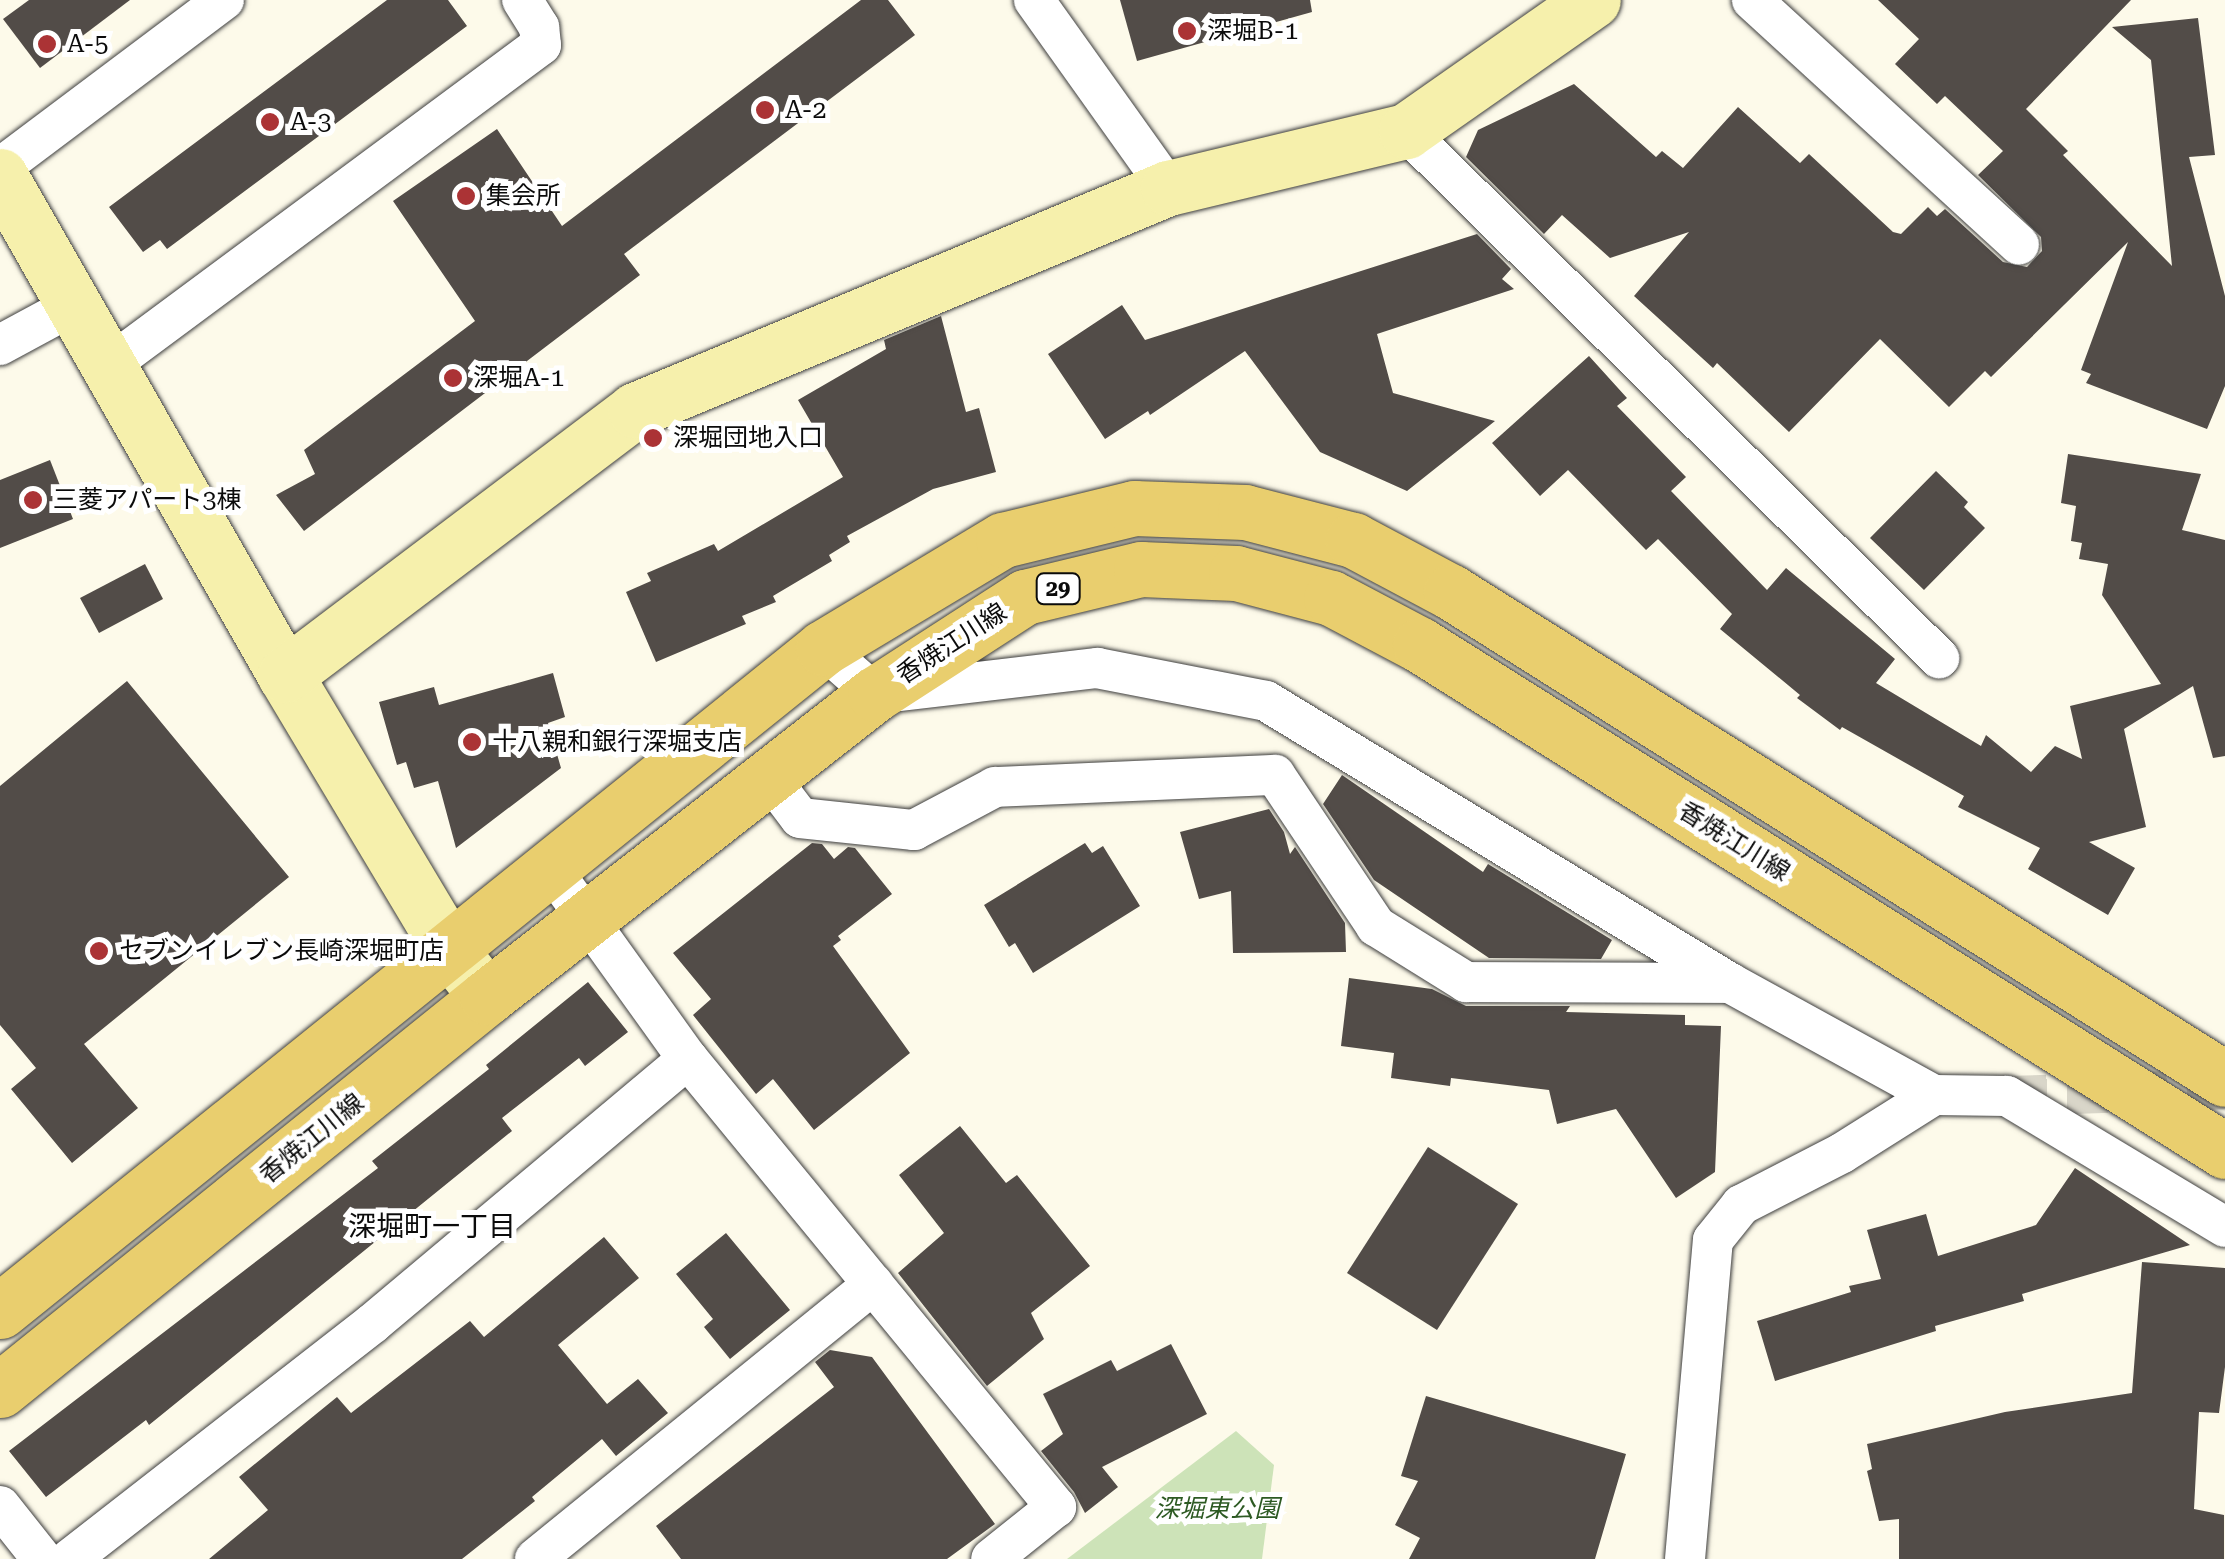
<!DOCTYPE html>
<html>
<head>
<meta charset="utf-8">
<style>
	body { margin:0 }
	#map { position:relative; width:2225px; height:1559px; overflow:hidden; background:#fdfaea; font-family:"Roboto Serif","Noto Sans JP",serif }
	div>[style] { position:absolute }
	.green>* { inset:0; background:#cde3b8 }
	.building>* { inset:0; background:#524c48 }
	.street-tunnel>* { height:40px; margin-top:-20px; transform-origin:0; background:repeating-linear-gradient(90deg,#d9d6c9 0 40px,transparent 0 60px) }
	.roads { filter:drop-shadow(0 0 2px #3e3e3e) drop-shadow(0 0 2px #3e3e3e) }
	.street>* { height:40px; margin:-20px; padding:0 20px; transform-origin:20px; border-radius:20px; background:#fff }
	.secondary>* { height:55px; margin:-27.5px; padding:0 27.5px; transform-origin:27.5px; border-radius:27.5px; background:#f6f0ac }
	.primary>* { height:55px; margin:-27.5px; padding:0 27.5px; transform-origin:27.5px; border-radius:27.5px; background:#e9ce6e }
	.dots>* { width:28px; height:28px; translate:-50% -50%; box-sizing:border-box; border:5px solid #fff; border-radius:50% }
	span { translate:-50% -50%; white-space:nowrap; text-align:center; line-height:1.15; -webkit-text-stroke:10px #fff; paint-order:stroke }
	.shield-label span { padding:2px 8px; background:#fff; border:2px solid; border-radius:8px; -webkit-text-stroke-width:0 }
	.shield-label { font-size:22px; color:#0b0b0b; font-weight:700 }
	.poi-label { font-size:25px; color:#0b0b0b }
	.left { translate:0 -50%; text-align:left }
	.street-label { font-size:25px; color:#0b0b0b }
	.park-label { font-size:25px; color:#2d5a23; font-style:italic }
	.neighbourhood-label { font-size:28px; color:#0b0b0b }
</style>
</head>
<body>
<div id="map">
	<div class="green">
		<div style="clip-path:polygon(1236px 1431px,1274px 1465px,1262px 1559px,1067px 1559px)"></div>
	</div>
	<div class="building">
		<div style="clip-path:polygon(29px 0,130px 0,40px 68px,3px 19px)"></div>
		<div style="clip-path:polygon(387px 0,448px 0,467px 26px,167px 249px,160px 240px,143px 252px,109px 207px)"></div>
		<div style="clip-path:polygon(861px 0,888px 0,915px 35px,624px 254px,640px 275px,304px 531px,276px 495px,315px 474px,304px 450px,475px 321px,393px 201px,497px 129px,562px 226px)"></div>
		<div style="clip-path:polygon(1120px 0,1310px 0,1312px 12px,1137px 61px)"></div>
		<div style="clip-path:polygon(1878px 0,2131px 0,2026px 109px,2068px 151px,2063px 155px,2172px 266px,2151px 60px,2112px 27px,2198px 18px,2215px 155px,2189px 157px,2225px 296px,2225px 386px,2207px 429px,2086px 383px,2091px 374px,2081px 370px,2128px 242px,1991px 377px,1985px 371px,1949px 407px,1880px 339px,1789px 432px,1717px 363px,1713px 368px,1634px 296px,1689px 232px,1610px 258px,1562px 215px,1544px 234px,1466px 157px,1478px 130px,1574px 84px,1656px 157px,1662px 151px,1683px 168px,1738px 107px,1800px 163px,1809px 154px,1893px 232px,1901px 234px,1928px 207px,1937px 216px,1945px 209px,2003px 262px,2027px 267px,2042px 251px,2041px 237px,1978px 175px,2003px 151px,1945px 96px,1937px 104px,1895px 64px,1919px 39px)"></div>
		<div style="clip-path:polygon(1477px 234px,1511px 269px,1502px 279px,1514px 289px,1377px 334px,1393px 393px,1495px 421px,1407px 491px,1320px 452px,1245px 351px,1150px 415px,1148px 411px,1105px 439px,1048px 354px,1122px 305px,1145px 340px)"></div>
		<div style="clip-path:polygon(941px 316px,966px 412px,979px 408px,996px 472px,933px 489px,847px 536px,850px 542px,829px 555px,832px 561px,773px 596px,776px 602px,742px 616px,746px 624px,656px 662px,626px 592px,651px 581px,647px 573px,714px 544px,718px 551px,843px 477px,798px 400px,886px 349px,884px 340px)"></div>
		<div style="clip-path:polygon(1589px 356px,1627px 398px,1617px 406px,1686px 477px,1671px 491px,1767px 590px,1786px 568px,1895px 659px,1876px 683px,1981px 746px,1986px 735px,2031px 772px,2055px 746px,2082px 759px,2070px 706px,2161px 684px,2102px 595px,2108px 564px,2079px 559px,2082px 543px,2071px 541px,2076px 506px,2061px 503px,2068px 454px,2201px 474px,2182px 530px,2225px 540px,2225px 756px,2213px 758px,2193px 686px,2124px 729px,2146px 827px,2089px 842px,2135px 868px,2108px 915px,2028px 869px,2040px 848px,1958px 807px,1964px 796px,1842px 727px,1840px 730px,1797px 698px,1800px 695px,1720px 629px,1732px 614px,1658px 539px,1646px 550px,1568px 470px,1540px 496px,1492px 443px)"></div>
		<div style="clip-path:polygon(50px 460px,73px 519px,0 548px,0 480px)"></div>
		<div style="clip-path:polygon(1936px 471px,1968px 502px,1964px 507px,1985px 528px,1924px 590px,1870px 538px)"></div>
		<div style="clip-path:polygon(145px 564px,163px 599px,99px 633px,80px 598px)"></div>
		<div style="clip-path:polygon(553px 673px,565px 717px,548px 723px,561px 768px,456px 848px,438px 781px,414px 788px,406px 762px,397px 765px,379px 702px,434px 687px,439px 705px)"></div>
		<div style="clip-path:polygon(127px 681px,289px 877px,84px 1044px,138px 1108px,72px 1163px,11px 1089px,36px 1068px,0 1025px,0 786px)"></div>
		<div style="clip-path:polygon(1342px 775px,1483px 872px,1488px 864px,1612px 940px,1601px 959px,1489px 958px,1374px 880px,1323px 804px)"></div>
		<div style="clip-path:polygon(1269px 809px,1284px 832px,1290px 854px,1295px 847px,1345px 923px,1346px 952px,1233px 953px,1231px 891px,1199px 899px,1180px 832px)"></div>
		<div style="clip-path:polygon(812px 843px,822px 844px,834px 859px,848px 847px,855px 848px,892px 894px,838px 936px,841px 940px,833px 946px,910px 1053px,814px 1130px,773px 1079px,756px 1094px,693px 1015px,711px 999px,673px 953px)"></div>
		<div style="clip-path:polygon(1085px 843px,1092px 853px,1103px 846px,1140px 906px,1033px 973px,1015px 943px,1009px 947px,984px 905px)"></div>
		<div style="clip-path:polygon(1349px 978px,1432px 989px,1466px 1006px,1570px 1006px,1566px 1012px,1685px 1015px,1685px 1025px,1721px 1026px,1715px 1172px,1676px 1198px,1616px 1109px,1557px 1124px,1549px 1090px,1451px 1078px,1450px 1086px,1391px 1078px,1394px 1053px,1341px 1046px)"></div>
		<div style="clip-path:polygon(588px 982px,628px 1032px,585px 1066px,579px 1058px,502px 1118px,512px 1131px,149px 1425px,146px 1420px,46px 1497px,9px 1451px,378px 1168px,372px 1161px,489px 1069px,486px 1065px)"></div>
		<div style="clip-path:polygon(960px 1126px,1006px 1183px,1017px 1175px,1090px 1266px,1031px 1313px,1044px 1339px,987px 1386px,898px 1273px,944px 1233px,899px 1175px)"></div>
		<div style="clip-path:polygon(1428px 1147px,1518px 1204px,1437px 1330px,1347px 1273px)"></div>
		<div style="clip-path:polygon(2075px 1168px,2190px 1245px,2022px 1294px,2024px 1301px,1935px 1326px,1936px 1331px,1775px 1381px,1757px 1321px,1851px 1292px,1849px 1286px,1881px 1279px,1867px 1230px,1926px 1214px,1938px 1256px,2036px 1225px)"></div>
		<div style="clip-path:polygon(726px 1233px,790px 1310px,730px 1359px,704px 1327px,713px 1319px,676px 1274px)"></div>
		<div style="clip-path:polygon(604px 1237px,639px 1278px,558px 1345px,607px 1404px,638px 1379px,668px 1413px,616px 1456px,602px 1439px,532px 1497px,535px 1501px,462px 1559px,209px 1559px,268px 1510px,239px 1477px,337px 1397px,351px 1413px,470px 1321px,484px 1337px)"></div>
		<div style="clip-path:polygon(2142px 1262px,2225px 1268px,2225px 1367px,2219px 1413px,2199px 1412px,2194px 1509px,2224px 1515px,2224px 1559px,1899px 1559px,1899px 1519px,1879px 1521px,1867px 1471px,1872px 1469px,1867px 1444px,2005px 1412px,2132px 1393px)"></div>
		<div style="clip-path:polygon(1171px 1344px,1207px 1414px,1102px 1467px,1118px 1487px,1085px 1513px,1074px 1492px,1041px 1451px,1063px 1434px,1043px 1394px,1111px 1360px,1117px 1371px)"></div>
		<div style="clip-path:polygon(830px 1350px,872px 1357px,995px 1524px,947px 1559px,681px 1559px,656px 1526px,834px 1387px,815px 1362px)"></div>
		<div style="clip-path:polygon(1426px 1396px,1626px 1454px,1595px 1559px,1409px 1559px,1420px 1538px,1395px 1525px,1418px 1481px,1401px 1476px)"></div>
	</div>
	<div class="street-tunnel">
		<div style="left:2007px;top:1096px;width:218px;rotate:-1.8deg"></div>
	</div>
	<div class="roads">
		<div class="street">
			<div style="left:1034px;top:0;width:231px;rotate:54.5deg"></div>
			<div style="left:1752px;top:0;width:362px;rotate:42.5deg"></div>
			<div style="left:1406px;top:131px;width:750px;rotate:44.68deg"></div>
			<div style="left:0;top:168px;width:280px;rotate:-36.9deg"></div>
			<div style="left:0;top:345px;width:82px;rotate:-28.4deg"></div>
			<div style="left:108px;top:366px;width:539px;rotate:-36.55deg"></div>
			<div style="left:541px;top:45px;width:18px;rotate:-96deg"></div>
			<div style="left:539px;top:27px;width:32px;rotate:-122deg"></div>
			<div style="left:823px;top:648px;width:69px;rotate:41.5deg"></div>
			<div style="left:875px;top:694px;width:224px;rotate:-6.7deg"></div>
			<div style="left:1097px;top:668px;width:172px;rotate:11deg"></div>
			<div style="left:1266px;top:701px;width:543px;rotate:31.29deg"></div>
			<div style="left:1730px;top:983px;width:233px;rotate:28.8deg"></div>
			<div style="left:1934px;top:1095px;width:73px;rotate:0.8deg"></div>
			<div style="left:2007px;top:1096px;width:254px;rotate:31deg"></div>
			<div style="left:769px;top:777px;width:51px;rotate:52.9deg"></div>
			<div style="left:800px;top:818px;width:115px;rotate:6deg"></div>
			<div style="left:914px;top:830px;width:92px;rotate:-28deg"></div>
			<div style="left:995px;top:787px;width:280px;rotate:-2.5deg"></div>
			<div style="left:1275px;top:775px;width:182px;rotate:56.2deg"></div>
			<div style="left:1376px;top:926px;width:106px;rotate:31.9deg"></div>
			<div style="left:1466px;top:982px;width:264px;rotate:0.2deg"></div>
			<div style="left:552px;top:870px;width:233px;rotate:54.3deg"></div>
			<div style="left:688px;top:1059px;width:580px;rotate:50.6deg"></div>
			<div style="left:1056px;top:1507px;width:83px;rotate:141.3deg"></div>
			<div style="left:0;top:1506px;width:68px;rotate:51.6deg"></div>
			<div style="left:70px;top:1559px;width:384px;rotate:-37.9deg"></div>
			<div style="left:373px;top:1323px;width:411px;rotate:-40deg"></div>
			<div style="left:535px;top:1559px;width:436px;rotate:-39.1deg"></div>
			<div style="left:1685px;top:1559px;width:320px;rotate:-85deg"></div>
			<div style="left:1713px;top:1240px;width:45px;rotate:-51.3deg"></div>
			<div style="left:1741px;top:1205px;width:114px;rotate:-27.2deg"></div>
			<div style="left:1842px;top:1153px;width:109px;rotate:-32.2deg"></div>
		</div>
		<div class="secondary">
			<div style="left:0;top:176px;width:575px;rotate:60.27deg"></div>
			<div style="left:285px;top:675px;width:319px;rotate:59.1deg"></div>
			<div style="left:449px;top:949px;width:61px;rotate:51.6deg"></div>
			<div style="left:285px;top:675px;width:439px;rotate:-37.1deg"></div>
			<div style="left:635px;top:410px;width:577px;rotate:-22.61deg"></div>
			<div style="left:1168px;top:188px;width:245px;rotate:-13.5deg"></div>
			<div style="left:1406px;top:131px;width:228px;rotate:-35deg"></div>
		</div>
		<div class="primary">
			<div style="left:0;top:1311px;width:1057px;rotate:-38.85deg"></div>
			<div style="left:823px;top:648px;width:210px;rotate:-31deg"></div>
			<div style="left:1003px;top:540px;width:135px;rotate:-13.7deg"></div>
			<div style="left:1134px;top:508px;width:111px;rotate:2.1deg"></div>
			<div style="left:1245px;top:512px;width:112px;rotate:14.5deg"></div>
			<div style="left:1353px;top:540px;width:111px;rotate:28deg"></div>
			<div style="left:1451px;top:592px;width:914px;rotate:32.18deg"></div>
			<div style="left:0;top:1390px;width:626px;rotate:-38.9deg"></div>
			<div style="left:487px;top:997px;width:492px;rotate:-38deg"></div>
			<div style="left:875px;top:694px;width:179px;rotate:-32.9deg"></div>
			<div style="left:1025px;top:597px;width:119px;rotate:-13.6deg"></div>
			<div style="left:1141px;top:569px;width:95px;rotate:2.4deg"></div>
			<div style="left:1236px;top:573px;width:98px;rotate:14.7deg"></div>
			<div style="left:1331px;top:598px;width:101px;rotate:27.8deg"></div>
			<div style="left:1420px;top:645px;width:951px;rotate:32.15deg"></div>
		</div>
	</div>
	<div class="dots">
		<div style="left:1187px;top:31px;background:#ab3335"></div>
		<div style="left:47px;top:44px;background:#ab3335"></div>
		<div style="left:765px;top:110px;background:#ab3335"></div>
		<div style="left:270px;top:122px;background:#ab3335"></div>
		<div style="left:466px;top:196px;background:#ab3335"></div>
		<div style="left:453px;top:378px;background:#ab3335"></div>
		<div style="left:653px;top:438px;background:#ab3335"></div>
		<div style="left:33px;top:500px;background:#ab3335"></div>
		<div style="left:472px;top:742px;background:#ab3335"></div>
		<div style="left:99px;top:951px;background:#ab3335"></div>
	</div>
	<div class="shield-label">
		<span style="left:1058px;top:589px">29</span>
	</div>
	<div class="poi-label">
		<span class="left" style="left:1207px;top:31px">深堀B-1</span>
		<span class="left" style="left:67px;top:44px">A-5</span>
		<span class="left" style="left:785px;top:110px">A-2</span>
		<span class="left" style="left:290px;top:122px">A-3</span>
		<span class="left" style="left:486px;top:196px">集会所</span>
		<span class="left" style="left:473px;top:378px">深堀A-1</span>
		<span class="left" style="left:673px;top:438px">深堀団地入口</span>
		<span class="left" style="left:53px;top:500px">三菱アパート3棟</span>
		<span class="left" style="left:492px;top:742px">十八親和銀行深堀支店</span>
		<span class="left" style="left:119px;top:951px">セブンイレブン長崎深堀町店</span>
	</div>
	<div class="street-label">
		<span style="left:952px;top:644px;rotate:-33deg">香焼江川線</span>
		<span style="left:1734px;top:842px;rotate:32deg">香焼江川線</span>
		<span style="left:312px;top:1139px;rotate:-39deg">香焼江川線</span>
	</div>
	<div class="park-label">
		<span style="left:1217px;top:1509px">深堀東公園</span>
	</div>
	<div class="neighbourhood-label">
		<span style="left:432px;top:1227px">深堀町一丁目</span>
	</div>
</div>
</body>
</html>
